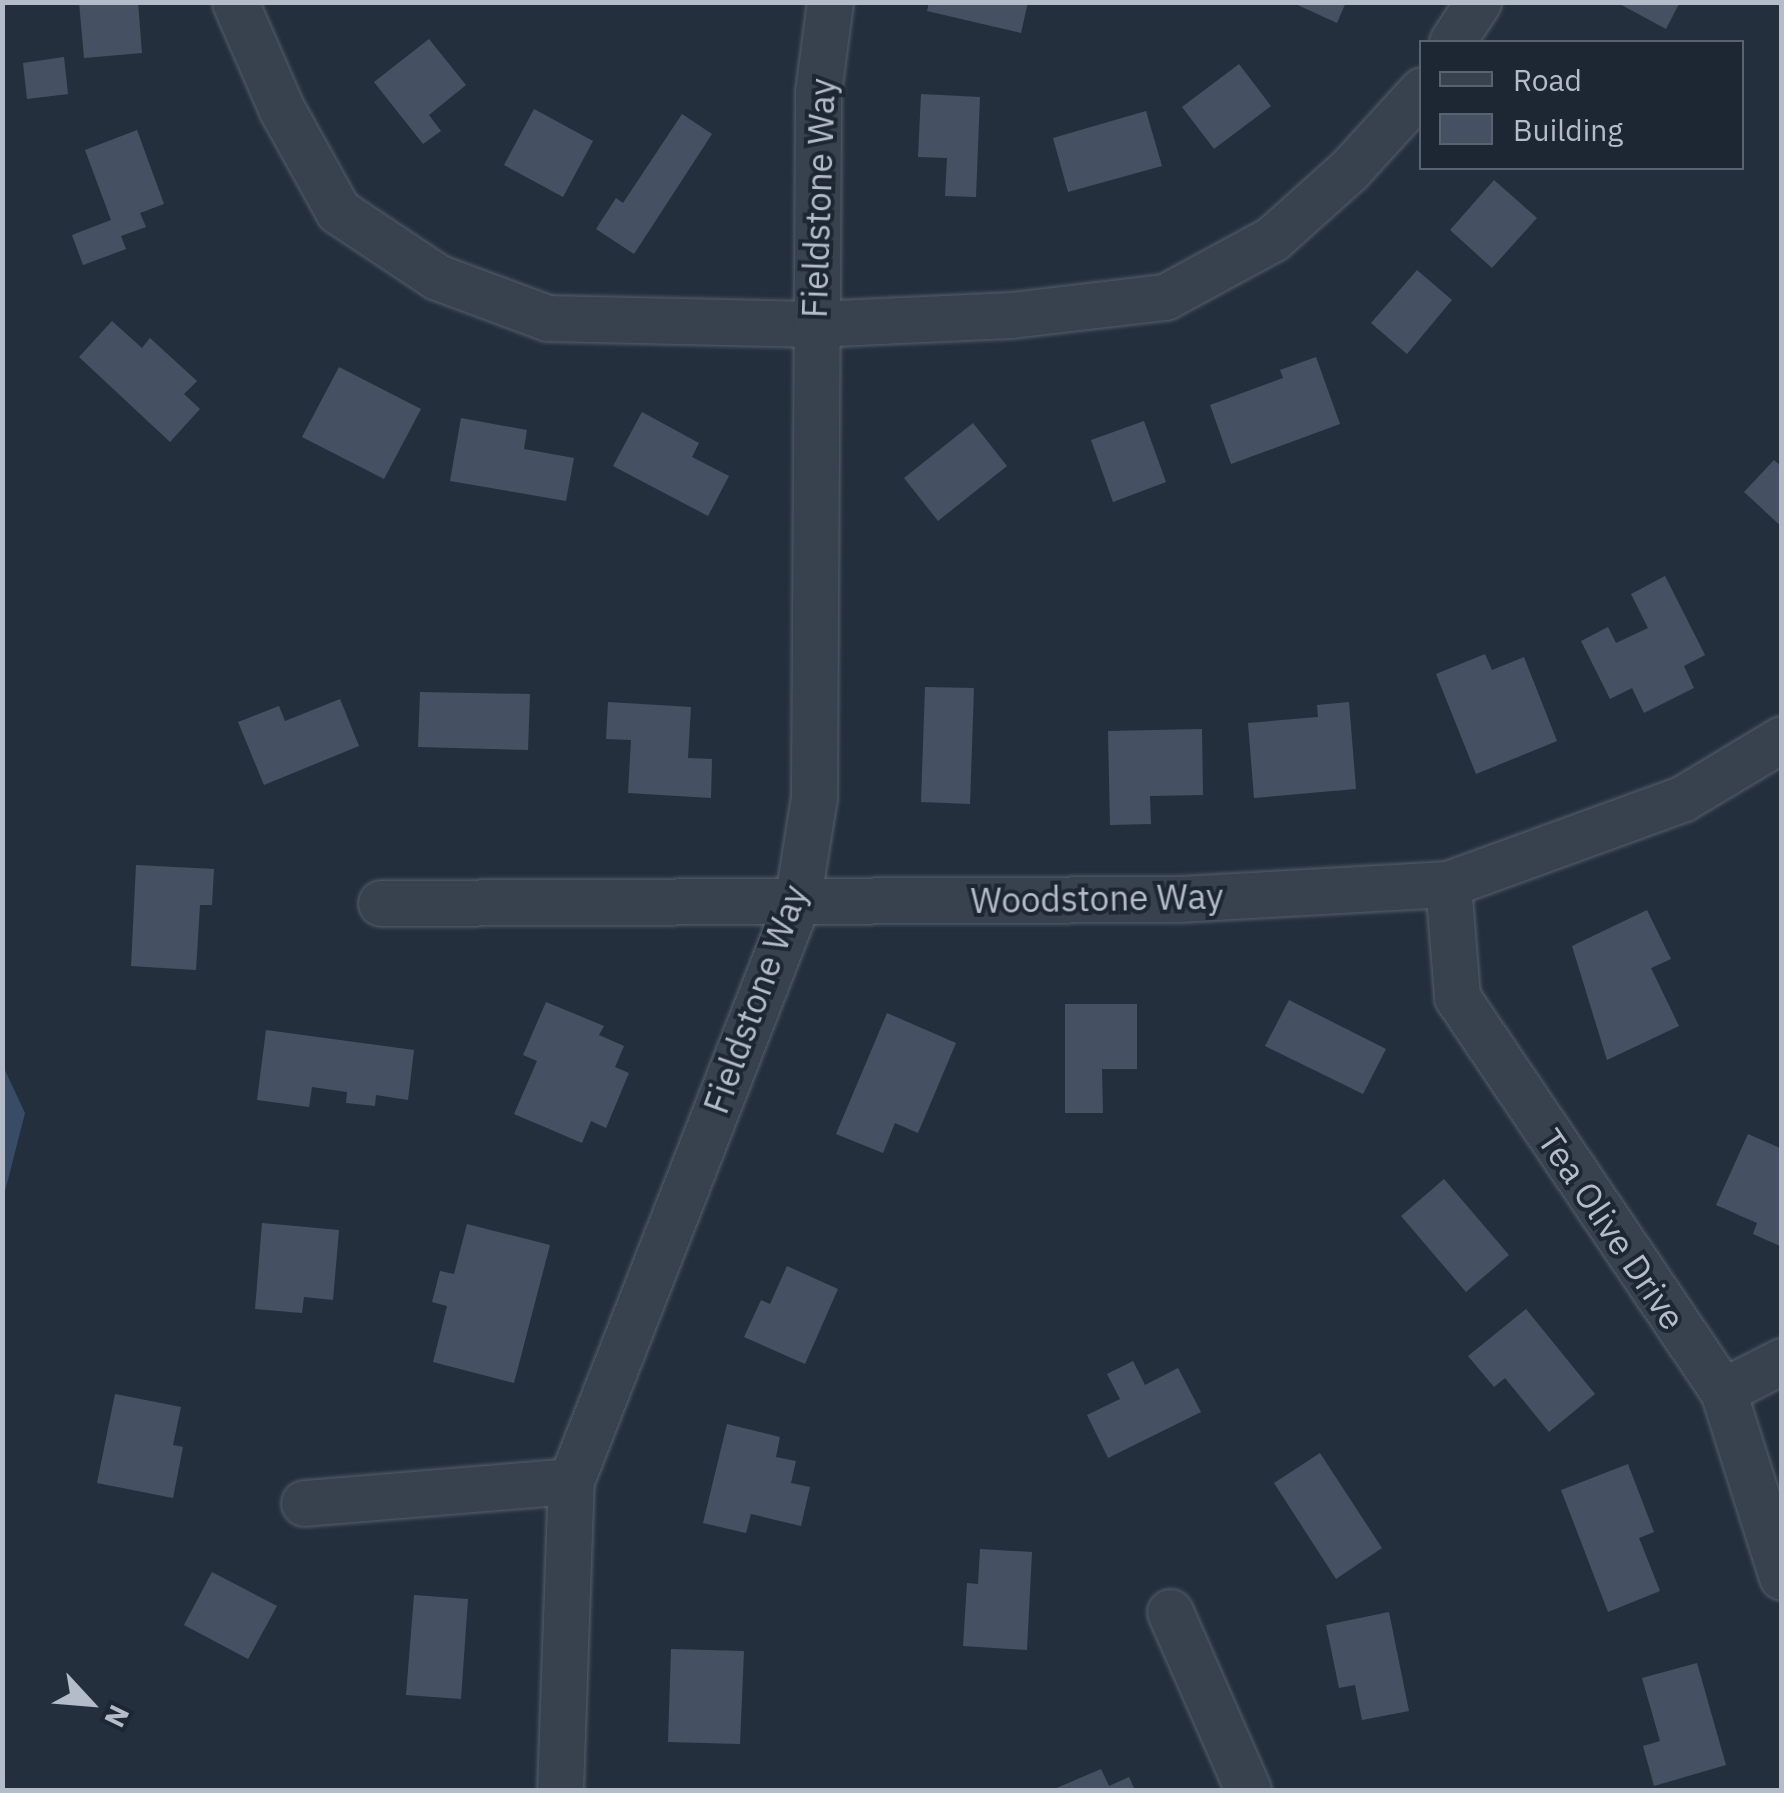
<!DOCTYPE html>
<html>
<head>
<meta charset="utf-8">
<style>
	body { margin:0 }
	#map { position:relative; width:1784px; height:1793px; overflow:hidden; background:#242f3e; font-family:"IBM Plex Sans",sans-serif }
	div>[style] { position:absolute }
	.water>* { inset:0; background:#394c67 }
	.building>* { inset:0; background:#455162 }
	.roads { filter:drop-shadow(0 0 2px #565f6c) drop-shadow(0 0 2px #565f6c) }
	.minor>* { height:45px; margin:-22.5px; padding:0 22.5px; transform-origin:22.5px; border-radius:22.5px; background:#38414e }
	span { translate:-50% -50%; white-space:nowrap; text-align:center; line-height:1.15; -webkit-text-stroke:8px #1d2633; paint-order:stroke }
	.street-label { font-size:35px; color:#b4bcc9 }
	.frame { position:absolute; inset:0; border:5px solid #b4bcc9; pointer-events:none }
	.legend { position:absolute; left:1419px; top:40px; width:325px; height:130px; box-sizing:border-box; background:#1d2633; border:2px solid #59626f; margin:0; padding:12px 18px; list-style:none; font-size:30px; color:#b4bcc9 }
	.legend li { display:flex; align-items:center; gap:20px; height:50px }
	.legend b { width:50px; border:2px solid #59626f }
	.north { position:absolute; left:40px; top:1653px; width:100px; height:100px; -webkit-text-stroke:8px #1d2633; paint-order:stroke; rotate:116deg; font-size:28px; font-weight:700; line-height:40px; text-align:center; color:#b4bcc9 }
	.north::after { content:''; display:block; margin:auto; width:35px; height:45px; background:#b4bcc9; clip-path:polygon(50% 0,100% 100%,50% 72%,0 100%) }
</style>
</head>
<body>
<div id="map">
	<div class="water">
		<div style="clip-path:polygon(3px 1066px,25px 1113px,3px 1199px)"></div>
	</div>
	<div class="building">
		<div style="clip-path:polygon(79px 2px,138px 2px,142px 53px,84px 58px)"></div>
		<div style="clip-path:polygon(929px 2px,1028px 2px,1021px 33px,927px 11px)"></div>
		<div style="clip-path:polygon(1291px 2px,1346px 2px,1337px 23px)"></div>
		<div style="clip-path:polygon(1616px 2px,1680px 2px,1666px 29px)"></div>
		<div style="clip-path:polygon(429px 39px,466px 85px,429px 115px,441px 131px,423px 144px,374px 82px)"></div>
		<div style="clip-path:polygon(64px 57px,68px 94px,27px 99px,23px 63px)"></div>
		<div style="clip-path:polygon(1239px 64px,1271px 106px,1214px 149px,1182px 107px)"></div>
		<div style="clip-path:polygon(921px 94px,980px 97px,976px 197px,945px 196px,947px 158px,918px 157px)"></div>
		<div style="clip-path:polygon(534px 109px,593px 141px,563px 197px,504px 165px)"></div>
		<div style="clip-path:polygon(1146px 111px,1162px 166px,1068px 192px,1053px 138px)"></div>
		<div style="clip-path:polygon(682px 114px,712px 134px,634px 254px,596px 229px,616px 198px,623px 203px)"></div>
		<div style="clip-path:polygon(137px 130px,164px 204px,140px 213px,146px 227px,121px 236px,126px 249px,83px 265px,72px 235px,111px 220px,85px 150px)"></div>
		<div style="clip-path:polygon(1494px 180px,1537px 218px,1492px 268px,1450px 230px)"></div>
		<div style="clip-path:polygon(1417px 270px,1452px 300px,1407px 354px,1371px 323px)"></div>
		<div style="clip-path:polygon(112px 321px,142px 348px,150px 338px,197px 381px,184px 394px,200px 409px,170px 442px,79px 357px)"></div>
		<div style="clip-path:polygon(1316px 357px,1340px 424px,1231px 464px,1210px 405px,1283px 378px,1280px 370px)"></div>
		<div style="clip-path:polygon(339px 367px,421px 409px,384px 479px,302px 437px)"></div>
		<div style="clip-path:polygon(642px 412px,699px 443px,692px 457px,729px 476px,708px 516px,613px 466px)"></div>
		<div style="clip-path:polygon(461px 418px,527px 430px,524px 449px,574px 458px,566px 501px,450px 481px)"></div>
		<div style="clip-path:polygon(1144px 421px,1166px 482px,1113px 502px,1091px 440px)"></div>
		<div style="clip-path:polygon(973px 423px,1007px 466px,938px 521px,904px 478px)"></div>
		<div style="clip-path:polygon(1774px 460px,1782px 467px,1782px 527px,1744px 492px)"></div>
		<div style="clip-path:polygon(1665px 576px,1705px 655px,1684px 666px,1694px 688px,1644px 713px,1632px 688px,1610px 699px,1581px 641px,1608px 627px,1616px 643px,1648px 628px,1631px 594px)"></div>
		<div style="clip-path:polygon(1485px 654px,1492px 670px,1524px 657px,1557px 741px,1476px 774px,1436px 674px)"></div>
		<div style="clip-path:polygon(925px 687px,974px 688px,970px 804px,921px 802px)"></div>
		<div style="clip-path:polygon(420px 692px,530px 694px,528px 750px,418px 747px)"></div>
		<div style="clip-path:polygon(340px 699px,359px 746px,264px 785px,238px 722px,279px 706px,285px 721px)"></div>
		<div style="clip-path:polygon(608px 702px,691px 707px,688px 758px,712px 759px,711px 798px,628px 793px,631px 740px,606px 739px)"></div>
		<div style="clip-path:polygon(1349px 702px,1356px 789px,1254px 798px,1248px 723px,1318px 717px,1317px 705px)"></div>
		<div style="clip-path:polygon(1202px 729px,1203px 795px,1150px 796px,1151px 824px,1110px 825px,1108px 731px)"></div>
		<div style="clip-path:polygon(136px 865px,214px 869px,212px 905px,200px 905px,196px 970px,131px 966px)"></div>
		<div style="clip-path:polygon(1647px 910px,1671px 959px,1651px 968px,1679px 1026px,1607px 1060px,1572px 946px)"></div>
		<div style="clip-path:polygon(1289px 1000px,1386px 1049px,1363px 1094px,1265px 1046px)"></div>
		<div style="clip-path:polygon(546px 1002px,604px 1026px,599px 1035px,624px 1046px,615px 1067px,629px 1073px,606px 1128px,591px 1121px,582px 1143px,514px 1114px,537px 1061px,523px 1055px)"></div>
		<div style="clip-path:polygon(1065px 1004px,1137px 1004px,1137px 1069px,1102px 1069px,1103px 1113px,1065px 1113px)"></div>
		<div style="clip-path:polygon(887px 1013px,956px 1043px,918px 1133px,895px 1123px,883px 1153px,836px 1134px)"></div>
		<div style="clip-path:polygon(266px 1030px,414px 1050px,408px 1100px,376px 1095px,375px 1106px,346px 1103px,347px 1092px,312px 1087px,309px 1107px,257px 1100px)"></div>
		<div style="clip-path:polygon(1748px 1134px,1782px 1149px,1782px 1247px,1753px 1234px,1757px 1223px,1716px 1205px)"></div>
		<div style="clip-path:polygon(1444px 1179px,1509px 1255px,1466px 1292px,1401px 1216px)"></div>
		<div style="clip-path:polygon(262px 1223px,339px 1230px,333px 1300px,304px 1297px,302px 1313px,255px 1309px)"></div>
		<div style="clip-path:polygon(467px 1224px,550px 1245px,514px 1383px,433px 1362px,447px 1306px,432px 1302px,440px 1271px,454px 1274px)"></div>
		<div style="clip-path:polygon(787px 1266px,838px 1289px,805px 1364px,744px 1337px,761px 1300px,770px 1304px)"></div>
		<div style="clip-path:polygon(1526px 1309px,1595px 1394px,1549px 1432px,1505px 1378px,1494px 1387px,1468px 1356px)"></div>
		<div style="clip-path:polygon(1133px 1361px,1145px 1385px,1178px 1368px,1201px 1412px,1108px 1458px,1087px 1415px,1120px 1399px,1107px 1374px)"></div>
		<div style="clip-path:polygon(115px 1394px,181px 1407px,173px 1445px,183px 1447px,173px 1498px,97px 1483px)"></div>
		<div style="clip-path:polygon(727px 1424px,780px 1437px,776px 1457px,796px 1461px,791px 1483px,810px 1487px,801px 1526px,751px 1514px,746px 1533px,703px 1523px)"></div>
		<div style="clip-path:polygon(1320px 1453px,1382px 1548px,1336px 1579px,1274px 1483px)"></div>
		<div style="clip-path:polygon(1628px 1464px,1654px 1532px,1639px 1538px,1660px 1591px,1608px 1612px,1561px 1490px)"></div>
		<div style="clip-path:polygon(980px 1549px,1032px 1552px,1027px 1650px,963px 1646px,967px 1583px,978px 1584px)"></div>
		<div style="clip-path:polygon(212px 1572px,277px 1606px,248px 1659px,184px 1625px)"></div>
		<div style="clip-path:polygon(414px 1595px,468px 1599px,461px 1699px,406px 1695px)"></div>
		<div style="clip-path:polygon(1389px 1612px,1409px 1711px,1362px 1720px,1355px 1685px,1339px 1688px,1326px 1625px)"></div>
		<div style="clip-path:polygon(671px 1649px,744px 1651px,740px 1744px,668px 1742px)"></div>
		<div style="clip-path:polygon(1697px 1663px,1726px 1765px,1654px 1786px,1643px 1746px,1660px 1741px,1642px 1678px)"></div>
		<div style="clip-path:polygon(1101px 1769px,1109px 1786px,1129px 1777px,1135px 1790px,1052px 1790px)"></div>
	</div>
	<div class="roads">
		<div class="minor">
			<div style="left:235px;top:2px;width:116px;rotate:66.5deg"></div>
			<div style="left:281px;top:108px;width:118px;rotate:61deg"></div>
			<div style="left:338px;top:211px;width:119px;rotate:33.7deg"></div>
			<div style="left:437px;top:277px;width:117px;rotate:20.4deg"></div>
			<div style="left:547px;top:318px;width:267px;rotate:1.3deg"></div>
			<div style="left:814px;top:324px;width:197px;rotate:-2.6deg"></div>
			<div style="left:1011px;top:315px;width:155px;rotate:-6.7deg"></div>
			<div style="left:1165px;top:297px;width:122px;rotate:-28.5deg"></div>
			<div style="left:1272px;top:239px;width:103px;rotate:-41.9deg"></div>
			<div style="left:1349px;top:170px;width:108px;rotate:-47.6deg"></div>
			<div style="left:1452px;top:42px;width:48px;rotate:-57deg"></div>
			<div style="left:1448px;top:884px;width:113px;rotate:85.4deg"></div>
			<div style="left:1457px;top:997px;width:475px;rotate:56deg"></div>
			<div style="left:1723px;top:1391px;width:195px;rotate:72.4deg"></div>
			<div style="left:381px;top:903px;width:799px;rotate:-0.29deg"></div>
			<div style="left:1180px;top:899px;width:268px;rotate:-3.2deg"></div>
			<div style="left:1448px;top:884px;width:249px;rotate:-20deg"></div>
			<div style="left:1682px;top:799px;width:117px;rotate:-31deg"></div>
			<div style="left:1723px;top:1391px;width:66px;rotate:-27deg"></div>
			<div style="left:304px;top:1503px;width:268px;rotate:-4.7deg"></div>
			<div style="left:1170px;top:1612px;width:194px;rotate:66.3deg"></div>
			<div style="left:560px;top:1790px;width:309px;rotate:-88deg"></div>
			<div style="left:571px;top:1481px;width:621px;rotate:-68.64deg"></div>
			<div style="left:797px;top:903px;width:107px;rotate:-80.9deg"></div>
			<div style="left:814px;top:797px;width:705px;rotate:-89.67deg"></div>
			<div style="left:818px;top:92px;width:91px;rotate:-82.4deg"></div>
		</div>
	</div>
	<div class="street-label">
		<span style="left:818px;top:198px;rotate:-88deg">Fieldstone Way</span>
		<span style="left:1097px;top:898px;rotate:-1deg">Woodstone Way</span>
		<span style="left:755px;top:999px;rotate:-70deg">Fieldstone Way</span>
		<span style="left:1612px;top:1229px;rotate:56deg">Tea Olive Drive</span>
	</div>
	<div class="frame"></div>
	<ul class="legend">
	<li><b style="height:12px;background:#38414e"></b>Road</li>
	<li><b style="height:28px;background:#455162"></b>Building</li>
	</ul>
	<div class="north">N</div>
</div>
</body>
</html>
